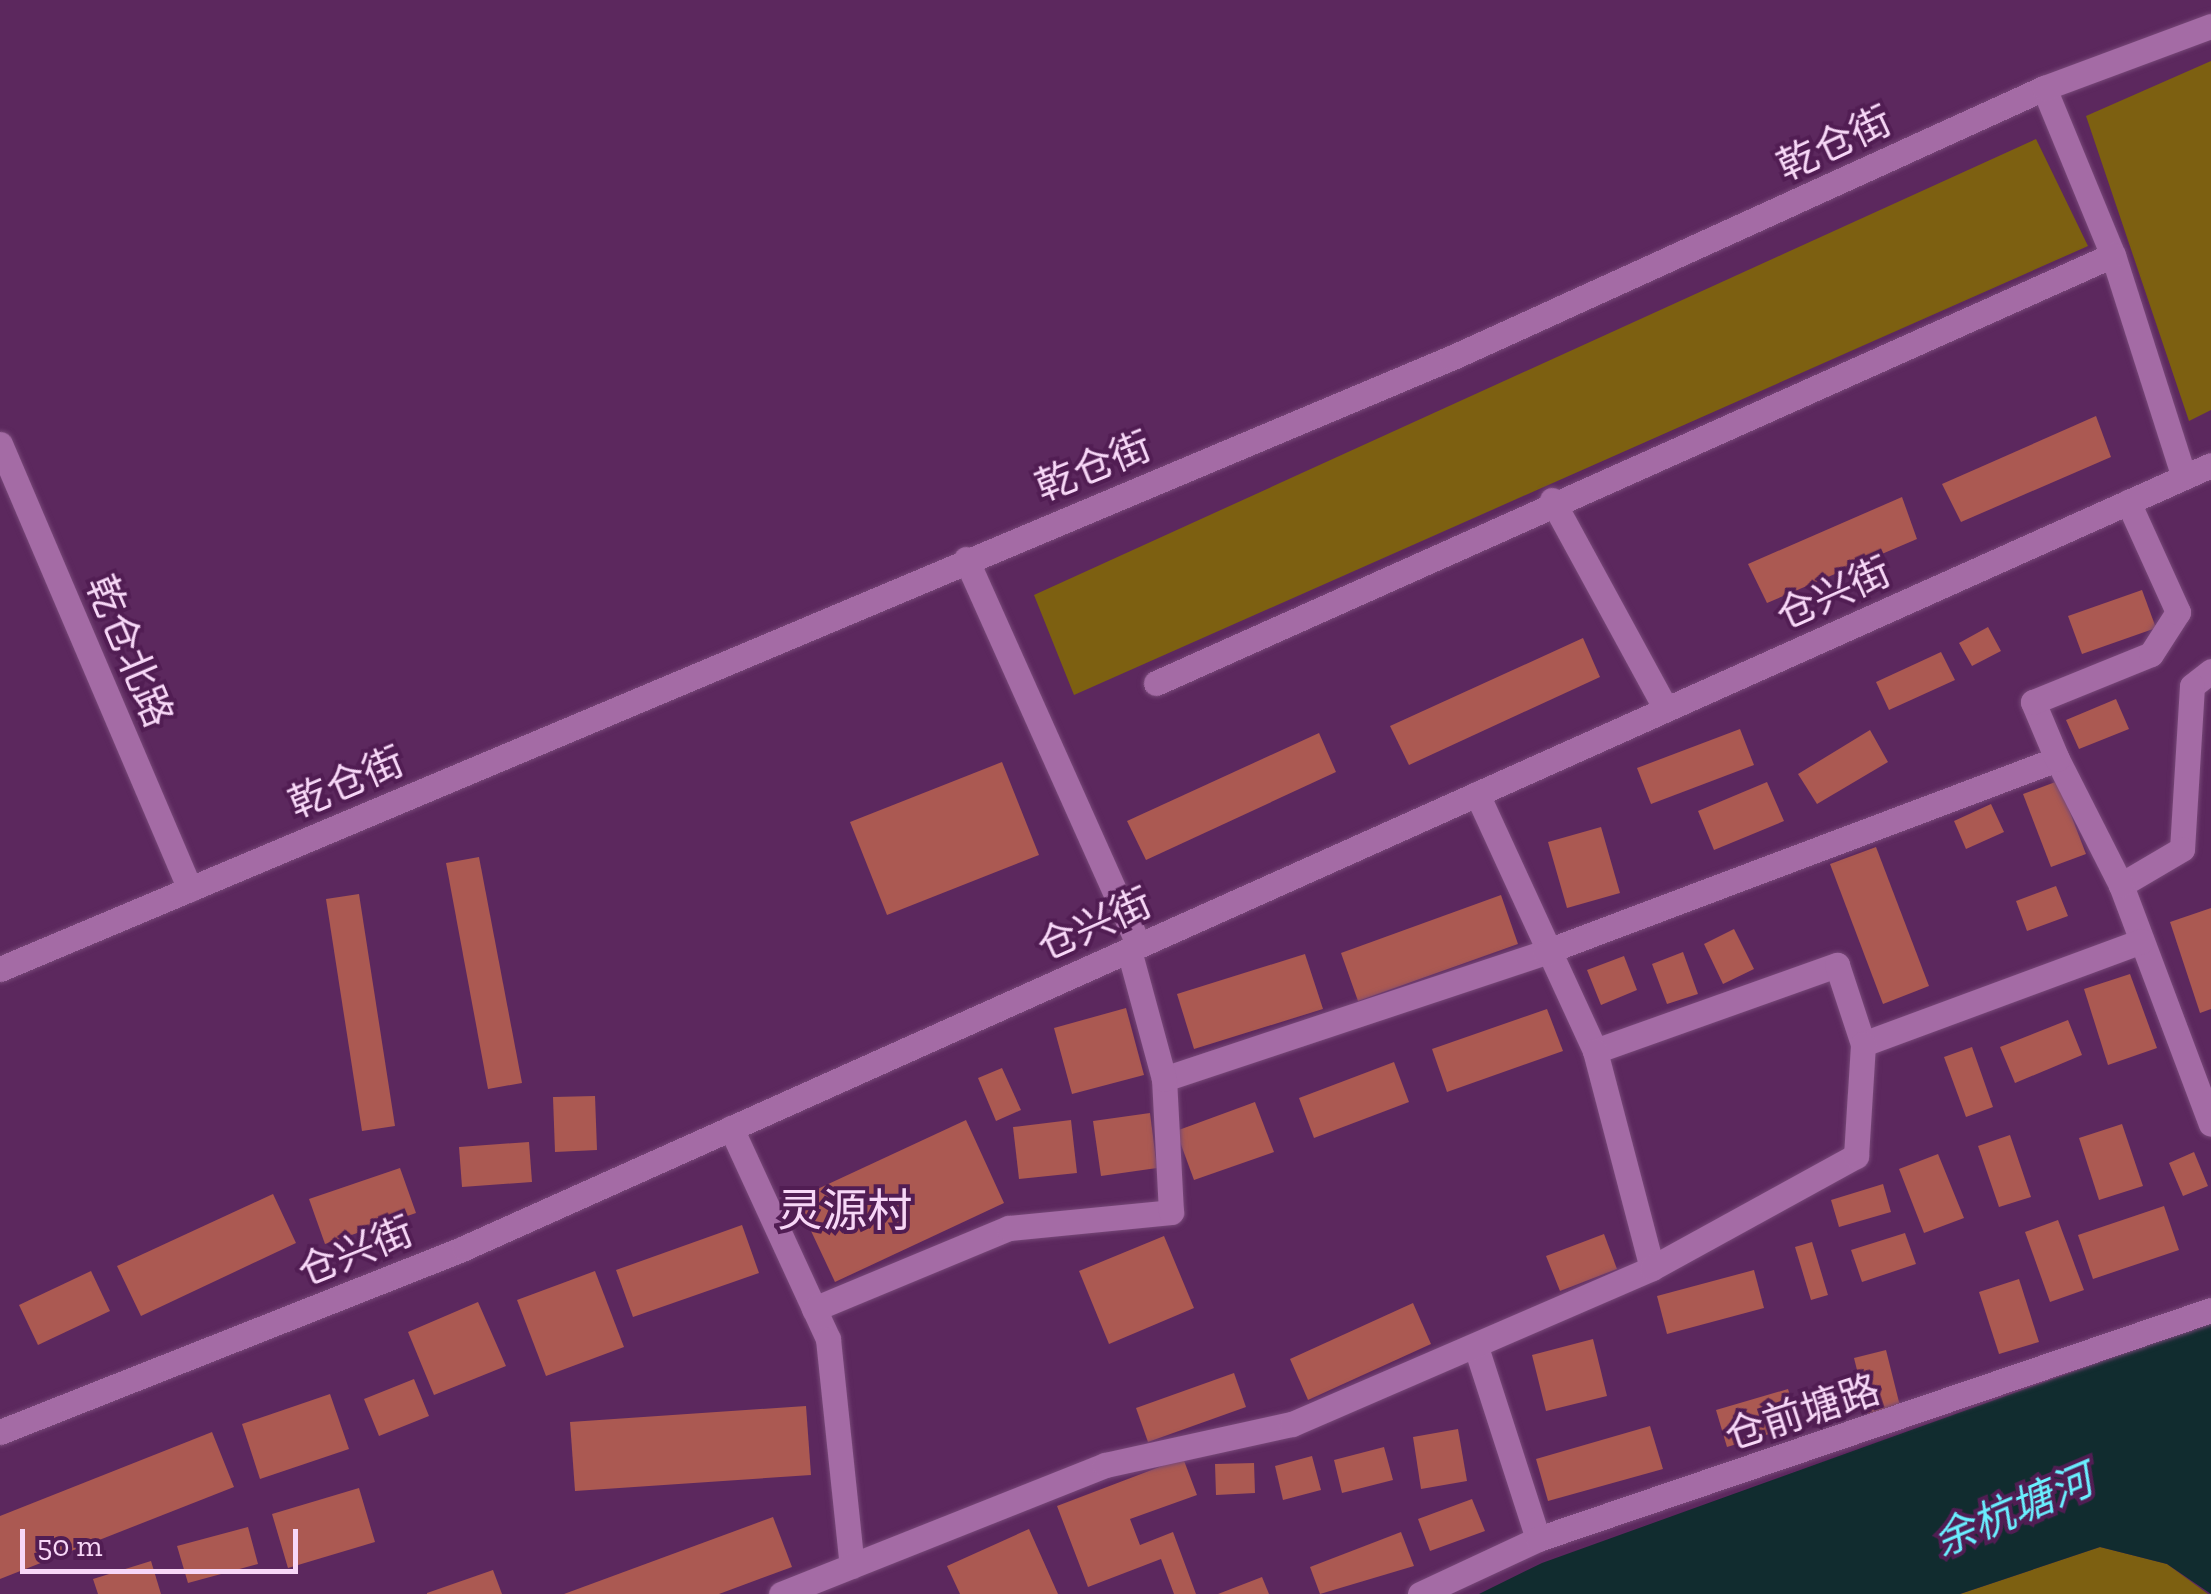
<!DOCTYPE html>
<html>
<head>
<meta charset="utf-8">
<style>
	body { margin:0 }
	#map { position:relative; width:2211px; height:1594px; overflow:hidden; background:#5c285e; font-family:"Zilla Slab","Noto Sans SC",serif }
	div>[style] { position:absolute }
	.green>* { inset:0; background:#7d6011 }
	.water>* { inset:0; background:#112c2f }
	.building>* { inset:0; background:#ab5952 }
	.roads { filter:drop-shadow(0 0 2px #774878) drop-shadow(0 0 2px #774878) }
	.minor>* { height:25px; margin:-12.5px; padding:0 12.5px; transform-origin:12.5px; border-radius:12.5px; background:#a46ba5 }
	span { translate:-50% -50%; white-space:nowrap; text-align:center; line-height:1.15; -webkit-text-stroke:8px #511d53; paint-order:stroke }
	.street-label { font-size:40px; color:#f7d7f7 }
	.water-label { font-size:42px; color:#6aefff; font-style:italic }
	.quarter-label { font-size:45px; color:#f7d7f7 }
	.scale { position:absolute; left:20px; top:1529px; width:278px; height:45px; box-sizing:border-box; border:5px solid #f7d7f7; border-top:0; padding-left:12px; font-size:30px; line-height:35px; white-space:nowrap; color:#f7d7f7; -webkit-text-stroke:8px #511d53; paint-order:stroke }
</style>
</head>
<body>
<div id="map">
	<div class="green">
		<div style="clip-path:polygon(2211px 61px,2211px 410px,2189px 421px,2086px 116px)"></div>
		<div style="clip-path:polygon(2036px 139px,2088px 246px,1074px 695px,1034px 595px)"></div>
		<div style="clip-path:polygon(2100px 1547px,2167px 1564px,2208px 1594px,1960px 1594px)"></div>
	</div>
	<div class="water">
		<div style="clip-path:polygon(2211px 1322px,2211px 1594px,2167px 1564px,2100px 1547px,1960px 1594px,1479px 1594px,1542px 1563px)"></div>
	</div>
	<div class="building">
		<div style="clip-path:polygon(2096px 416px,2111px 457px,1961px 522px,1942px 484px)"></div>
		<div style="clip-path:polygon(1902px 497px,1917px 539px,1767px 603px,1748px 564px)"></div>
		<div style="clip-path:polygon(2142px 590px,2156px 628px,2082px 654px,2068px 616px)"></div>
		<div style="clip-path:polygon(1988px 627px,2001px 651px,1972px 666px,1959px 643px)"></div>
		<div style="clip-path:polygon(1583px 638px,1600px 677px,1409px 765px,1390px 726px)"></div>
		<div style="clip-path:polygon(1941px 652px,1955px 680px,1889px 710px,1876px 682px)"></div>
		<div style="clip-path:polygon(2116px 699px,2129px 729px,2079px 749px,2066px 720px)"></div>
		<div style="clip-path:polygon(1740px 729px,1754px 765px,1651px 804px,1637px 768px)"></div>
		<div style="clip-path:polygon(1870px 730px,1888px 762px,1817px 804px,1798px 774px)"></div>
		<div style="clip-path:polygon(1319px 733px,1336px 772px,1146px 860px,1127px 821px)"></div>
		<div style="clip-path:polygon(1002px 762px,1039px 855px,887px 915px,850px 822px)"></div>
		<div style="clip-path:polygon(2058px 781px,2086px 854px,2051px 867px,2023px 794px)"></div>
		<div style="clip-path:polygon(1767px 782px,1784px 821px,1714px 850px,1698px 811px)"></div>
		<div style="clip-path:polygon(1991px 804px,2004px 832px,1966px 849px,1954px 821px)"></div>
		<div style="clip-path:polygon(1601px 827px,1620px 893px,1567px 908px,1548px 842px)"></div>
		<div style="clip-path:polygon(1876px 847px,1929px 986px,1883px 1004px,1830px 864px)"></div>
		<div style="clip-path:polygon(479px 857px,522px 1083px,488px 1089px,446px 863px)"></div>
		<div style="clip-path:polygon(2056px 886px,2068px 916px,2027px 931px,2016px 901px)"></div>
		<div style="clip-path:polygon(359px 894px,395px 1126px,362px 1131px,326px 899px)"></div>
		<div style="clip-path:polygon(1501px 895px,1518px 944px,1358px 1001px,1341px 953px)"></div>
		<div style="clip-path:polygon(2211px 908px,2211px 1009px,2200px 1013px,2170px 922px)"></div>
		<div style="clip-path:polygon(1734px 929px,1754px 969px,1723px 984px,1704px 944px)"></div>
		<div style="clip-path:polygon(1683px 952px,1698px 994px,1667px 1004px,1652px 964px)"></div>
		<div style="clip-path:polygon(1305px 954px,1323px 1009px,1194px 1049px,1177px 994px)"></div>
		<div style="clip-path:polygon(1624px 956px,1637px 990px,1601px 1005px,1587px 970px)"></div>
		<div style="clip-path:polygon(2130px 974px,2157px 1048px,2108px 1065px,2084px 989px)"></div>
		<div style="clip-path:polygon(1126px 1008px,1144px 1075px,1072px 1094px,1054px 1028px)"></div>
		<div style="clip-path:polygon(1547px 1009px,1563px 1051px,1447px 1092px,1432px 1049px)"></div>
		<div style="clip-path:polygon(2068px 1020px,2082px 1055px,2015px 1083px,2000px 1047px)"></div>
		<div style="clip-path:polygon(1972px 1047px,1993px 1107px,1966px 1117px,1944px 1057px)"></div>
		<div style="clip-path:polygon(1394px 1062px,1409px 1102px,1314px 1138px,1299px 1098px)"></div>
		<div style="clip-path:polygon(1002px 1068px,1021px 1110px,996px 1121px,978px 1078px)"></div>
		<div style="clip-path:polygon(595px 1096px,597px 1150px,555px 1152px,553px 1097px)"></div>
		<div style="clip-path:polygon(1255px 1102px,1274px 1152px,1194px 1180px,1176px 1131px)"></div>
		<div style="clip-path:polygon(1150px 1113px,1157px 1168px,1101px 1176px,1093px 1121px)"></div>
		<div style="clip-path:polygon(966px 1120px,1004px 1203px,835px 1282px,796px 1199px)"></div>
		<div style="clip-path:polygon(1071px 1120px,1077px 1173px,1019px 1179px,1013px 1127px)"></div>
		<div style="clip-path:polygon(2122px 1124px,2143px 1186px,2099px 1200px,2079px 1138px)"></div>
		<div style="clip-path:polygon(2010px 1135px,2031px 1197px,1999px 1207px,1978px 1146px)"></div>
		<div style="clip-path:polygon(529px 1142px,532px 1182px,462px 1187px,459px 1147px)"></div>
		<div style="clip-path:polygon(2194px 1152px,2208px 1186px,2183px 1196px,2169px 1163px)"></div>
		<div style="clip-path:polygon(1938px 1154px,1964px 1218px,1924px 1233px,1899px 1169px)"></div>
		<div style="clip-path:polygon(400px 1168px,416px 1213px,325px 1244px,309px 1199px)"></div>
		<div style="clip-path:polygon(1883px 1184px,1891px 1212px,1839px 1227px,1831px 1200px)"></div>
		<div style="clip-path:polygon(273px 1194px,296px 1243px,141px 1316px,117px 1266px)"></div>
		<div style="clip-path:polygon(2164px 1206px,2179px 1250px,2093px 1279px,2078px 1235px)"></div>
		<div style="clip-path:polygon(2058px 1220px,2084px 1290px,2050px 1302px,2025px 1232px)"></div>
		<div style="clip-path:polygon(742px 1225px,759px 1273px,633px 1317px,616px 1270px)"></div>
		<div style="clip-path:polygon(1905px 1233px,1916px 1264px,1862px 1282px,1851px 1250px)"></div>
		<div style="clip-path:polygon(1604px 1234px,1617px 1269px,1560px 1291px,1546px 1256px)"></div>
		<div style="clip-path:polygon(1164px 1236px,1194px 1308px,1109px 1344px,1079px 1271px)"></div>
		<div style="clip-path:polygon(1812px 1242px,1828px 1295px,1811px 1300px,1795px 1247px)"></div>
		<div style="clip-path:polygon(1754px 1270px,1764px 1308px,1667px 1334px,1657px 1296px)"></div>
		<div style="clip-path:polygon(91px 1271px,110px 1311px,38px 1345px,19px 1305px)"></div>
		<div style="clip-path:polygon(595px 1271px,624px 1347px,546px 1376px,517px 1300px)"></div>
		<div style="clip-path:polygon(2019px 1279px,2039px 1342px,1999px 1354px,1979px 1292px)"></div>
		<div style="clip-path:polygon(478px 1302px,506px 1366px,434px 1395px,408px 1332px)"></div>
		<div style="clip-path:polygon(1413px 1303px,1431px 1344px,1308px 1400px,1290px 1359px)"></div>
		<div style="clip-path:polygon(1593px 1339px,1607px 1396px,1546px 1411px,1532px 1355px)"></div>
		<div style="clip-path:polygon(1886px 1350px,1900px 1406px,1868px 1414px,1854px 1358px)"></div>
		<div style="clip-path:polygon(1234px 1373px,1246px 1407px,1148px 1442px,1136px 1408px)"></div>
		<div style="clip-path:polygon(414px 1379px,429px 1416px,379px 1436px,364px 1399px)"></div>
		<div style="clip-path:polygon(1788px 1389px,1799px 1425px,1727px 1447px,1716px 1410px)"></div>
		<div style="clip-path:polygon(330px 1394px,349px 1449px,260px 1479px,242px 1424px)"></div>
		<div style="clip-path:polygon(806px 1406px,811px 1475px,575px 1491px,570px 1422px)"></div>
		<div style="clip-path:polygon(1650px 1426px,1663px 1469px,1548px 1501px,1536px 1459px)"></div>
		<div style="clip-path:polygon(1458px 1429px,1467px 1481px,1421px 1489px,1413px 1437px)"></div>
		<div style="clip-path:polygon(212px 1432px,234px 1487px,0 1579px,0 1516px)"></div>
		<div style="clip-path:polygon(1384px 1447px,1393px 1480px,1342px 1493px,1334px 1460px)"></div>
		<div style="clip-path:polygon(1312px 1456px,1321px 1490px,1283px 1500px,1275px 1466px)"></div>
		<div style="clip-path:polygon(1183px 1458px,1197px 1495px,1130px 1519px,1140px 1545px,1173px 1532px,1196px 1594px,1174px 1594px,1161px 1559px,1088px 1587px,1057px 1506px)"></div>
		<div style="clip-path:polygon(1254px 1463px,1255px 1493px,1216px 1495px,1215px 1464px)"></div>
		<div style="clip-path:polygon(359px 1488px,375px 1542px,288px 1568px,272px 1514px)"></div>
		<div style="clip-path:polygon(1472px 1499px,1485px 1531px,1430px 1551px,1418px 1519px)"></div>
		<div style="clip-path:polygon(773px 1517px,792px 1567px,719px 1594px,564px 1594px)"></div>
		<div style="clip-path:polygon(248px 1527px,258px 1564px,188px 1583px,177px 1546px)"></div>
		<div style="clip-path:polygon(1029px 1529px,1058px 1594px,960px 1594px,947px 1566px)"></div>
		<div style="clip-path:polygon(1401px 1532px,1414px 1566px,1320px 1594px,1310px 1567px)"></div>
		<div style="clip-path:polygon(151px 1561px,161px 1594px,98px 1594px,93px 1579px)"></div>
		<div style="clip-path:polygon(493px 1570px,502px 1594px,427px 1594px,427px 1593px)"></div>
		<div style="clip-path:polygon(1262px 1577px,1269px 1594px,1218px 1594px)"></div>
	</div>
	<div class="roads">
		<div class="minor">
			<div style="left:2044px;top:88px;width:181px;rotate:67.6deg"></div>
			<div style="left:2113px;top:255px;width:233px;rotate:72.3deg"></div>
			<div style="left:0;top:444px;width:484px;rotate:66.9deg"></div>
			<div style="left:1552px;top:500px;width:238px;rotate:61.4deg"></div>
			<div style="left:966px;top:559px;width:423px;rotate:65.9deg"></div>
			<div style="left:2211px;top:671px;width:24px;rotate:142deg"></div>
			<div style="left:2192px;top:686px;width:163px;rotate:93.5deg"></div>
			<div style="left:2182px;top:849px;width:71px;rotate:149.5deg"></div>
			<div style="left:2121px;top:885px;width:255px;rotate:69.4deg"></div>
			<div style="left:1156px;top:683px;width:1048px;rotate:-24.1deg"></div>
			<div style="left:2057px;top:759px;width:141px;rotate:63.1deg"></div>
			<div style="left:1477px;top:794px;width:283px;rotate:65.3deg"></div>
			<div style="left:1595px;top:1051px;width:257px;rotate:-19.6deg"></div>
			<div style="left:1837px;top:965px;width:83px;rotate:71.8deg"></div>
			<div style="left:1863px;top:1044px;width:297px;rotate:-20.3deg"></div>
			<div style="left:0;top:969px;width:1574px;rotate:-22.84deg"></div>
			<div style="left:1451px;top:358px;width:652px;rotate:-24.48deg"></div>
			<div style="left:2044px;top:88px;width:178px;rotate:-20.4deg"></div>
			<div style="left:1595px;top:1051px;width:224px;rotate:75.3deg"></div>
			<div style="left:1164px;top:1079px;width:402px;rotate:-18.4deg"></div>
			<div style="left:1545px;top:952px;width:547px;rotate:-20.65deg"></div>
			<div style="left:2057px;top:759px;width:62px;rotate:-112.8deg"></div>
			<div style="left:2033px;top:702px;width:127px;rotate:-22.1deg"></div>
			<div style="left:2151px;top:654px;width:50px;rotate:-57.3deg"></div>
			<div style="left:2178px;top:612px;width:121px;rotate:-114.4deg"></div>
			<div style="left:731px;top:1128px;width:232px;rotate:65.3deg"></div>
			<div style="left:828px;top:1339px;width:228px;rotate:84deg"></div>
			<div style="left:814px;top:1309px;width:211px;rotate:-22.6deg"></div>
			<div style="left:1009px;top:1228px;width:163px;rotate:-5.6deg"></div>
			<div style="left:1171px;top:1212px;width:133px;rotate:-93deg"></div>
			<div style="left:1164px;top:1079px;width:134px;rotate:-105.2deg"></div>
			<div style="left:1476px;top:1347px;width:202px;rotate:72.1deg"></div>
			<div style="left:0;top:1432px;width:499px;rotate:-21.6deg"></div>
			<div style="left:464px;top:1248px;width:1914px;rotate:-24.14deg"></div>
			<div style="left:781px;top:1594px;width:349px;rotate:-21.7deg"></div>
			<div style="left:1105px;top:1465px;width:191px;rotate:-12.4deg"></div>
			<div style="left:1292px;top:1424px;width:392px;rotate:-23.4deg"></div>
			<div style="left:1652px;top:1268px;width:233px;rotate:-28.8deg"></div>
			<div style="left:1856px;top:1156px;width:112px;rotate:-86.4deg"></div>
			<div style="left:1420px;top:1594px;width:130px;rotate:-25deg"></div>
			<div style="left:1538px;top:1539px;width:711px;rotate:-18.79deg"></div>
		</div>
	</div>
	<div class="street-label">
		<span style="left:1834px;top:143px;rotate:-25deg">乾仓街</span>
		<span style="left:1093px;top:466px;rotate:-22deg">乾仓街</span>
		<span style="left:1833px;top:593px;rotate:-24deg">仓兴街</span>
		<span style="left:130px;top:651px;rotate:67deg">乾仓北路</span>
		<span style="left:346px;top:782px;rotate:-23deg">乾仓街</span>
		<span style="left:1094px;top:924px;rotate:-24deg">仓兴街</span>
		<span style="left:355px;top:1251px;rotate:-22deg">仓兴街</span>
		<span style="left:1802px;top:1412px;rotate:-18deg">仓前塘路</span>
	</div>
	<div class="water-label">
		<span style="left:2013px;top:1511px;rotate:-23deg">余杭塘河</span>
	</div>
	<div class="quarter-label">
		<span style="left:845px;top:1212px">灵源村</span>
	</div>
	<div class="scale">50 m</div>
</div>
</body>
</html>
